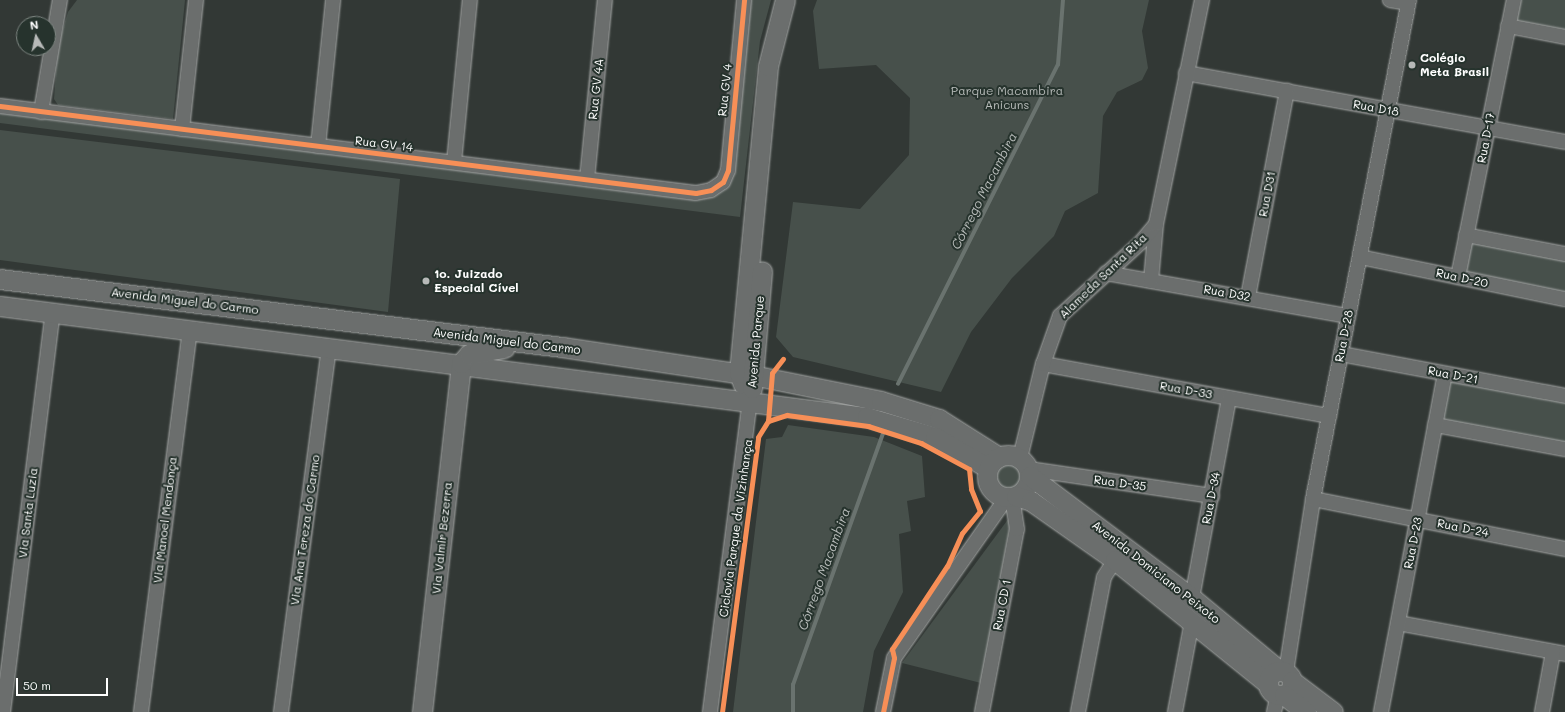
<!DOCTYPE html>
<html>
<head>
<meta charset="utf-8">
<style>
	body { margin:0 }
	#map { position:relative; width:1565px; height:712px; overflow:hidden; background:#323835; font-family:Mali,sans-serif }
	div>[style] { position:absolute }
	.green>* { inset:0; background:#47504b }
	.round { border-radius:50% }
	.stream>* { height:3.5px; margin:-1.75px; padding:0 1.75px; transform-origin:1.75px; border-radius:1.75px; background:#6a736f }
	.roads { filter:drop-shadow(0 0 1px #a3a5a4) drop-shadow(0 0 1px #a3a5a4) }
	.street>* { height:14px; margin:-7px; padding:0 7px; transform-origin:7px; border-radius:7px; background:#6b6e6d }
	.secondary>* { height:19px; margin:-9.5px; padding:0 9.5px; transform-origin:9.5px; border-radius:9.5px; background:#6b6e6d }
	.secondary>.ring { margin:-9.5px; padding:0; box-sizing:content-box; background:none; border:19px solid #6b6e6d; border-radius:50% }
	.cycleway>* { height:5px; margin:-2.5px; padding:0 2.5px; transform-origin:2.5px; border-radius:2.5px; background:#f78f57 }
	.dots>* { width:11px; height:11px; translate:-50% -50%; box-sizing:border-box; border:2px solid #26332d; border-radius:50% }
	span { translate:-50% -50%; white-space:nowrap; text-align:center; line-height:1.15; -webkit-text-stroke:4px #26332d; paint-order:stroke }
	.poi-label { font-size:12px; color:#fff; font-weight:700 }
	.left { translate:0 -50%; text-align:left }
	.street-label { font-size:12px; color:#fff }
	.park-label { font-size:12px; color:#b7bbb9 }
	.water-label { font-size:13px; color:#b8bcba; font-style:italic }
	.north { position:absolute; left:16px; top:16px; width:40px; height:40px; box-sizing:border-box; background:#26332d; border:1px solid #7d8581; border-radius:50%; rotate:351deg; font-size:11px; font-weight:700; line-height:16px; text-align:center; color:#fff }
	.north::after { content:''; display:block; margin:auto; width:14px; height:18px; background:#b7b9b8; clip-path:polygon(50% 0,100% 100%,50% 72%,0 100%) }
	.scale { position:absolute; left:16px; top:678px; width:92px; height:18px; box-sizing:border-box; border:2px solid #fff; border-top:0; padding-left:5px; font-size:12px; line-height:14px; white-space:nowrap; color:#fff; -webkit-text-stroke:3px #26332d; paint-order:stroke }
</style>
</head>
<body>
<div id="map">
	<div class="green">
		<div style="clip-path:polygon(77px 0,185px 0,173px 119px,58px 105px,54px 99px,58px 45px,68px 12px)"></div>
		<div style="clip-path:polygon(751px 0,771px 0,760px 41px,740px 217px,0 123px,0 113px,703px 199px,717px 194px)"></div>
		<div style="clip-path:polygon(817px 0,1149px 0,1142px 31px,1148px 68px,1142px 80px,1117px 92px,1103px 116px,1098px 193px,1065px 211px,1054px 236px,1012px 278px,971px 332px,941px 392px,793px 357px,776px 337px,793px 202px,860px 209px,909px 155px,910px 98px,876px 65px,819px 69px,813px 11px)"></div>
		<div style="clip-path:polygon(1517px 0,1565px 0,1565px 35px,1513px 25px)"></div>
		<div style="clip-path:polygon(0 130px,400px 179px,388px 312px,0 260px)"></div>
		<div style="clip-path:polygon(1469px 238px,1565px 257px,1565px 297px,1462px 275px)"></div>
		<div style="clip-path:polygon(1448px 377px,1565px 400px,1565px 443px,1441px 420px)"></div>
		<div style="clip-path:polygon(788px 425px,874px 437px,922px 456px,925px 497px,907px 501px,911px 531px,899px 534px,903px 592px,874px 651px,863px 712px,733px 712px,766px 439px,782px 437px)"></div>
		<div class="round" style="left:994px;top:460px;width:30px;height:30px"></div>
		<div style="clip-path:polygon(1012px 514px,981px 683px,902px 663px)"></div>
	</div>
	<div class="stream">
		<div style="left:898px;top:384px;width:357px;rotate:-63.4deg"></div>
		<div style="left:1058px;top:65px;width:65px;rotate:-85.6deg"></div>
		<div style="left:793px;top:712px;width:27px;rotate:-90deg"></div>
		<div style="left:793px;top:685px;width:267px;rotate:-70.3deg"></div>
	</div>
	<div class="roads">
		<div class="street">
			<div style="left:1390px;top:0;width:18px;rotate:9deg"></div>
			<div style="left:1508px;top:26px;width:58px;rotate:10.9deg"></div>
			<div style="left:1186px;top:73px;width:385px;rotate:10.3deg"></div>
			<div style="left:0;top:106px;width:701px;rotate:7.13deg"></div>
			<div style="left:696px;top:193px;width:15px;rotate:-11deg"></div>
			<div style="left:711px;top:190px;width:14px;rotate:-34deg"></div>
			<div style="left:723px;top:182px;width:13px;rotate:-67deg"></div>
			<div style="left:728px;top:170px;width:171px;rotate:-84.6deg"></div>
			<div style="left:41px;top:112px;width:114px;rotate:-80.4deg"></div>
			<div style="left:182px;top:129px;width:130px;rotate:-83.8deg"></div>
			<div style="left:318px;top:146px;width:147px;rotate:-84.1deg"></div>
			<div style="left:454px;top:162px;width:163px;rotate:-84.4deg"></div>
			<div style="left:587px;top:179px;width:180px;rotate:-84.3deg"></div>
			<div style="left:1466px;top:235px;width:101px;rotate:10.9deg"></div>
			<div style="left:1360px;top:257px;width:209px;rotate:11.6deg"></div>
			<div style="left:1106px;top:273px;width:246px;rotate:10.1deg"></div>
			<div style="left:1458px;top:277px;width:283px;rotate:-78.6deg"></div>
			<div style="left:1151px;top:281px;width:57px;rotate:-85deg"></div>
			<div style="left:1248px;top:297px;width:210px;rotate:-79.3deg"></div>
			<div style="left:1341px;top:354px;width:228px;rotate:10.6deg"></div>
			<div style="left:1043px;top:364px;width:291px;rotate:10.3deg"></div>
			<div style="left:1435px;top:425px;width:132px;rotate:10.5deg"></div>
			<div style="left:1020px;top:458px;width:97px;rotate:-76.3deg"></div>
			<div style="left:1043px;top:364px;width:51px;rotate:-70.5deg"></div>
			<div style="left:1060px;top:316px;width:110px;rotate:-42.4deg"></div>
			<div style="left:1141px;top:242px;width:23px;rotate:-50deg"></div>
			<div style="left:1156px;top:224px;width:229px;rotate:-78.4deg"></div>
			<div style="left:1029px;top:469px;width:185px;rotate:8.4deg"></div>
			<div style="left:1313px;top:499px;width:257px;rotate:11.2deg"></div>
			<div style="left:1192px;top:598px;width:203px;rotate:-79.5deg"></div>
			<div style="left:1398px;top:623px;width:170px;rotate:10.5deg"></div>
			<div style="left:1286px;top:672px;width:175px;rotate:-81.1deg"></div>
			<div style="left:1313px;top:499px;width:508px;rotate:-79.11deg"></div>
			<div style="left:3px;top:712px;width:402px;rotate:-82.9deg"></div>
			<div style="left:141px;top:712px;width:386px;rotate:-82.7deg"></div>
			<div style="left:281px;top:712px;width:368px;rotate:-82.5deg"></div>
			<div style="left:710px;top:712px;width:315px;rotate:-82.7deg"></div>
			<div style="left:883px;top:712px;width:55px;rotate:-78.5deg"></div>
			<div style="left:894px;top:658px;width:197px;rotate:-54.9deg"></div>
			<div style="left:982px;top:712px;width:186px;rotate:-79.2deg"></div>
			<div style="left:1017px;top:529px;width:32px;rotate:-99deg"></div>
			<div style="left:1078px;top:712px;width:137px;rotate:-79.1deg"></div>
			<div style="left:1104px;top:577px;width:20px;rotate:-57deg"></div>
			<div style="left:1175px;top:712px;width:93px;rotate:-79.4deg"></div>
			<div style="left:1274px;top:712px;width:17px;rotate:-77deg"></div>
			<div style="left:1381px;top:712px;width:344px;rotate:-79.3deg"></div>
			<div style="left:1542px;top:712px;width:61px;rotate:-79.6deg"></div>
		</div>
		<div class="secondary">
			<div style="left:0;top:279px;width:566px;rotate:6.9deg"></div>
			<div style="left:562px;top:347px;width:197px;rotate:8.5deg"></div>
			<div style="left:757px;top:376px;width:126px;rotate:11.4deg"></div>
			<div style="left:881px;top:401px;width:61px;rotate:17.2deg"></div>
			<div style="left:939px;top:419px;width:71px;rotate:32.3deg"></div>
			<div style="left:0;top:306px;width:874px;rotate:7.3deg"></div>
			<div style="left:867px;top:417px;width:71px;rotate:16.4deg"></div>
			<div style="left:935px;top:437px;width:61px;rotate:30.3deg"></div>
			<div style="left:743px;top:384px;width:12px;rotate:-110deg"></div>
			<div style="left:739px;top:373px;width:308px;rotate:-84.6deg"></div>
			<div style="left:768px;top:66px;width:68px;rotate:-75.6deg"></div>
			<div style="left:752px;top:388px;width:117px;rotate:-85.1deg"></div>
			<div class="ring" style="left:987px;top:455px;width:23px;height:23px"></div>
			<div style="left:1030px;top:476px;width:203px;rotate:37deg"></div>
			<div style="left:1192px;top:598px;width:114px;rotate:39.7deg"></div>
			<div style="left:1016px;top:496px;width:16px;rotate:18deg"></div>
			<div style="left:1031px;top:501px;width:103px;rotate:35.1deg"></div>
			<div style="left:1115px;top:560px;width:197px;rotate:39deg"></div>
			<div class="ring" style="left:1268px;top:671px;width:5px;height:5px"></div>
			<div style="left:1292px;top:681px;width:51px;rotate:37.1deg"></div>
			<div style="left:1284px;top:695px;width:28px;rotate:38deg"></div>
			<div style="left:422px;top:712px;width:351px;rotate:-83.6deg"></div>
			<div style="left:461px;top:363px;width:12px;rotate:-48deg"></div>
			<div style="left:469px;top:354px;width:36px;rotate:-10deg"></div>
		</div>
	</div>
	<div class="cycleway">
		<div style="left:0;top:106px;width:701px;rotate:7.13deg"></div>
		<div style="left:696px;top:193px;width:15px;rotate:-11deg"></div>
		<div style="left:711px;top:190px;width:14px;rotate:-34deg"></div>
		<div style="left:723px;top:182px;width:13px;rotate:-67deg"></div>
		<div style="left:728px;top:170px;width:171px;rotate:-84.6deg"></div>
		<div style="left:768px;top:421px;width:48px;rotate:-85.2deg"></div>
		<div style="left:772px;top:373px;width:18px;rotate:-52deg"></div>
		<div style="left:722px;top:712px;width:277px;rotate:-82.5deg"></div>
		<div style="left:758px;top:437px;width:19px;rotate:-58deg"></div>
		<div style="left:768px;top:421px;width:20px;rotate:-18deg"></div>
		<div style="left:787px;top:415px;width:82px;rotate:7.7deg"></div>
		<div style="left:868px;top:426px;width:56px;rotate:17.8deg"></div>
		<div style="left:921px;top:443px;width:55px;rotate:28.4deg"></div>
		<div style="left:969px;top:469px;width:20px;rotate:84deg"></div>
		<div style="left:971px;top:489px;width:24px;rotate:68deg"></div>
		<div style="left:980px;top:511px;width:28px;rotate:129deg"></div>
		<div style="left:962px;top:533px;width:36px;rotate:114deg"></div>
		<div style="left:947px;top:566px;width:100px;rotate:123.5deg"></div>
		<div style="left:892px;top:649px;width:9px;rotate:77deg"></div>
		<div style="left:894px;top:658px;width:55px;rotate:101.5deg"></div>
	</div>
	<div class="dots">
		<div style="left:1412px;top:65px;background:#b7b9b8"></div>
		<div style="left:426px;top:281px;background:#b7b9b8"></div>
	</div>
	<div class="poi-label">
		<span class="left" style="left:1420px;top:65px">Colégio<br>Meta Brasil</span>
		<span class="left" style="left:434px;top:281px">1o. Juizado<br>Especial Cível</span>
	</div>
	<div class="street-label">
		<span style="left:596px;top:89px;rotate:-84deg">Rua GV 4A</span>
		<span style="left:725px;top:90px;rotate:-84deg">Rua GV 4</span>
		<span style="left:1376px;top:108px;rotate:10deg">Rua D18</span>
		<span style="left:1486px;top:138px;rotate:-79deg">Rua D-17</span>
		<span style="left:384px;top:144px;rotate:7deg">Rua GV 14</span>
		<span style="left:1267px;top:194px;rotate:-79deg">Rua D31</span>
		<span style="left:1103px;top:276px;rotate:-44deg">Alameda Santa Rita</span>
		<span style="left:1462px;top:278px;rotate:12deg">Rua D-20</span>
		<span style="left:1227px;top:293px;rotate:10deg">Rua D32</span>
		<span style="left:185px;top:301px;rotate:7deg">Avenida Miguel do Carmo</span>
		<span style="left:1344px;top:336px;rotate:-79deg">Rua D-28</span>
		<span style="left:507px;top:341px;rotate:7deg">Avenida Miguel do Carmo</span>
		<span style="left:756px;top:342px;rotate:-85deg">Avenida Parque</span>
		<span style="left:1453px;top:375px;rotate:11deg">Rua D-21</span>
		<span style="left:1186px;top:390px;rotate:10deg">Rua D-33</span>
		<span style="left:1120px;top:483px;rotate:8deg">Rua D-35</span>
		<span style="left:1211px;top:498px;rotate:-79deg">Rua D-34</span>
		<span style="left:28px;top:513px;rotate:-83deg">Via Santa Luzia</span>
		<span style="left:165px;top:520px;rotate:-83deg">Via Manoel Mendonça</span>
		<span style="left:736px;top:528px;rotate:-82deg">Ciclovia Parque da Vizinhança</span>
		<span style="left:1463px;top:528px;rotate:11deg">Rua D-24</span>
		<span style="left:305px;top:530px;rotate:-82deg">Via Ana Tereza do Carmo</span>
		<span style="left:442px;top:538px;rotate:-84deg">Via Valmir Bezerra</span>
		<span style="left:1413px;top:543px;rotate:-79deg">Rua D-23</span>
		<span style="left:1156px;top:572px;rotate:38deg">Avenida Domiciano Peixoto</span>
		<span style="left:1002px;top:605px;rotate:-79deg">Rua CD 1</span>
	</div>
	<div class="park-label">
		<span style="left:1007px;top:98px">Parque Macambira<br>Anicuns</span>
	</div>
	<div class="water-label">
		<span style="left:984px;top:191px;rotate:-63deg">Córrego Macambira</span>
		<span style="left:824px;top:569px;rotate:-70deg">Córrego Macambira</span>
	</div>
	<div class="north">N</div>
	<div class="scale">50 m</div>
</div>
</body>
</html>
